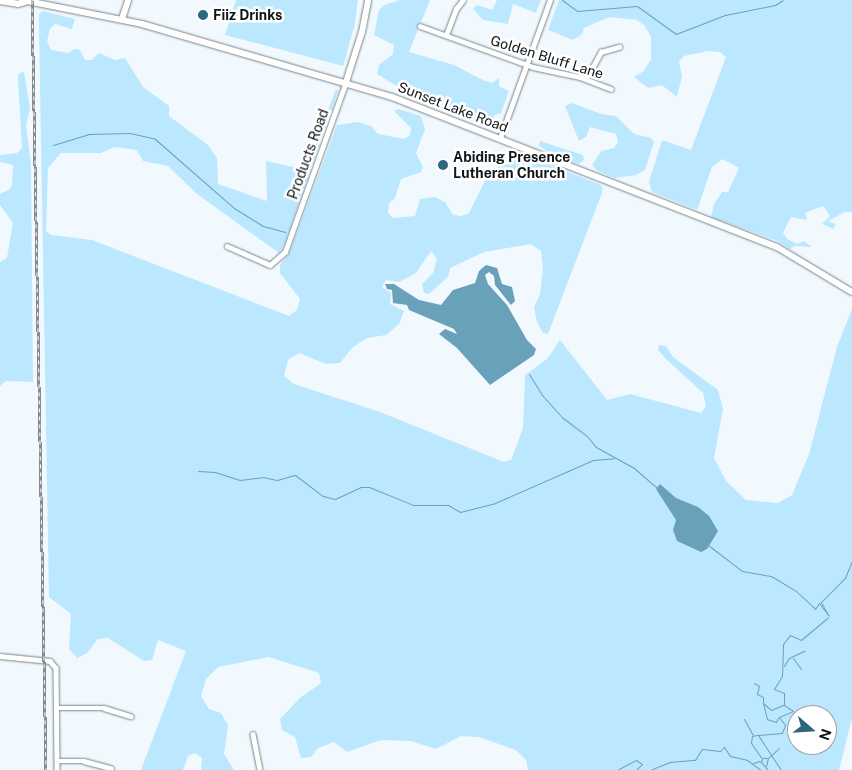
<!DOCTYPE html>
<html>
<head>
<meta charset="utf-8">
<style>
	body { margin:0 }
	#map { position:relative; width:852px; height:770px; overflow:hidden; background:#f1f9fe; font-family:"Public Sans",sans-serif }
	div>[style] { position:absolute }
	.green>* { inset:0; background:#bbe8fe }
	.water>* { inset:0; background:#69a1bb }
	.stream>* { height:1px; margin:-0.5px; padding:0 0.5px; transform-origin:0.5px; border-radius:0.5px; background:#69a1bb }
	.roads { filter:drop-shadow(0 0 1px #78858c) drop-shadow(0 0 1px #78858c) }
	.street>* { height:4.5px; margin:-2.25px; padding:0 2.25px; transform-origin:2.25px; border-radius:2.25px; background:#fff }
	.secondary>* { height:6px; margin:-3px; padding:0 3px; transform-origin:3px; border-radius:3px; background:#fff }
	.rail>* { height:3px; margin-top:-1.5px; transform-origin:0; background:repeating-linear-gradient(90deg,#fff 0 4px,#858c8f 0 8px); box-sizing:border-box; border-block:1px solid #858c8f }
	.dots>* { width:14px; height:14px; translate:-50% -50%; box-sizing:border-box; border:2px solid #fff; border-radius:50% }
	span { translate:-50% -50%; white-space:nowrap; text-align:center; line-height:1.15; -webkit-text-stroke:5px #fff; paint-order:stroke }
	.poi-label { font-size:14px; color:#101517; font-weight:700 }
	.left { translate:0 -50%; text-align:left }
	.street-label { font-size:14px; color:#101517 }
	.north { position:absolute; left:787px; top:705px; width:50px; height:50px; box-sizing:border-box; background:#fff; border:1px solid #9fa1a2; border-radius:50%; rotate:109deg; font-size:14px; font-weight:700; line-height:20px; text-align:center; color:#101517 }
	.north::after { content:''; display:block; margin:auto; width:18px; height:22px; background:#2b667e; clip-path:polygon(50% 0,100% 100%,50% 72%,0 100%) }
</style>
</head>
<body>
<div id="map">
	<div class="green">
		<div style="clip-path:polygon(236px 0,358px 0,355px 24px,343px 66px,225px 35px)"></div>
		<div style="clip-path:polygon(400px 0,430px 0,409px 52px,454px 65px,483px 80px,492px 83px,499px 78px,499px 86px,509px 91px,501px 113px,495px 115px,489px 125px,423px 102px,377px 74px,379px 65px,393px 54px,394px 45px,374px 35px,379px 10px,384px 5px)"></div>
		<div style="clip-path:polygon(497px 0,541px 0,536px 13px,513px 4px,508px 24px,483px 20px,473px 9px,477px 5px,492px 10px)"></div>
		<div style="clip-path:polygon(559px 0,852px 0,852px 212px,845px 212px,828px 221px,836px 224px,834px 229px,822px 224px,830px 216px,823px 206px,805px 213px,807px 220px,791px 217px,783px 233px,787px 239px,798px 244px,804px 241px,812px 247px,795px 246px,790px 249px,778px 241px,711px 217px,714px 204px,722px 192px,728px 192px,739px 168px,722px 159px,712px 167px,697px 210px,652px 192px,649px 182px,662px 140px,691px 150px,726px 57px,720px 52px,708px 51px,684px 56px,679px 62px,682px 76px,677px 97px,662px 85px,648px 88px,634px 77px,644px 71px,651px 59px,651px 37px,645px 26px,637px 20px,609px 17px,584px 28px,582px 34px,573px 40px,548px 30px)"></div>
		<div style="clip-path:polygon(evenodd,43px 11px,75px 19px,72px 29px,55px 24px,50px 29px,47px 41px,51px 50px,69px 53px,74px 49px,80px 50px,85px 60px,92px 60px,99px 53px,115px 60px,125px 58px,143px 87px,169px 106px,169px 116px,208px 145px,217px 158px,218px 184px,267px 201px,266px 161px,306px 170px,336px 89px,338px 91px,285px 243px,279px 253px,197px 194px,168px 166px,143px 161px,137px 150px,114px 147px,101px 153px,61px 153px,48px 168px,46px 231px,51px 235px,92px 240px,289px 316px,297px 310px,300px 299px,280px 273px,280px 265px,289px 254px,337px 125px,358px 122px,371px 126px,378px 134px,404px 139px,410px 135px,411px 128px,394px 111px,398px 109px,421px 116px,425px 129px,416px 153px,423px 167px,421px 172px,401px 179px,395px 198px,389px 203px,388px 213px,393px 218px,415px 216px,420px 199px,435px 197px,445px 202px,453px 215px,461px 216px,469px 213px,487px 177px,495px 175px,504px 151px,509px 149px,601px 185px,603px 190px,548px 334px,543px 333px,537px 322px,534px 307px,540px 294px,543px 269px,541px 251px,531px 244px,484px 252px,450px 268px,448px 277px,429px 294px,424px 293px,422px 284px,433px 273px,437px 259px,431px 251px,416px 273px,399px 282px,386px 280px,382px 287px,391px 293px,390px 304px,404px 311px,399px 324px,386px 335px,367px 338px,353px 347px,340px 363px,326px 364px,299px 353px,288px 360px,284px 376px,294px 384px,380px 412px,504px 462px,511px 460px,523px 428px,525px 375px,547px 359px,560px 340px,607px 400px,630px 394px,701px 413px,706px 406px,703px 393px,665px 358px,658px 350px,659px 345px,666px 346px,673px 357px,718px 390px,723px 409px,714px 458px,726px 481px,746px 500px,778px 503px,792px 495px,809px 454px,837px 347px,852px 309px,852px 718px,839px 770px,528px 770px,526px 760px,516px 750px,479px 737px,461px 736px,436px 749px,411px 741px,381px 740px,347px 752px,334px 742px,318px 748px,311px 757px,301px 758px,295px 737px,282px 730px,280px 719px,300px 698px,321px 683px,319px 673px,269px 657px,218px 667px,206px 679px,201px 696px,209px 709px,221px 713px,228px 725px,224px 754px,234px 770px,201px 770px,202px 758px,195px 753px,188px 756px,183px 770px,141px 770px,186px 651px,158px 640px,152px 660px,144px 661px,108px 638px,98px 639px,87px 653px,77px 658px,69px 649px,71px 614px,49px 597px,39px 28px,39px 14px,43px 11px,797px 715px,827px 715px,827px 745px,797px 745px,797px 715px)"></div>
		<div style="clip-path:polygon(24px 72px,30px 109px,26px 125px,31px 164px,33px 382px,6px 381px,0 386px,0 262px,7px 258px,13px 223px,0 205px,0 194px,10px 189px,12px 184px,13px 165px,0 162px,0 155px,17px 153px,22px 148px,18px 78px,19px 73px)"></div>
		<div style="clip-path:polygon(572px 103px,601px 114px,616px 116px,634px 134px,651px 138px,654px 142px,645px 170px,636px 175px,615px 178px,598px 171px,592px 165px,601px 151px,614px 148px,618px 142px,616px 134px,590px 127px,586px 137px,579px 141px,565px 106px)"></div>
		<div style="clip-path:polygon(540px 141px,583px 155px,584px 160px,579px 164px,553px 155px,539px 146px)"></div>
	</div>
	<div class="water">
		<div style="clip-path:polygon(486px 265px,497px 268px,502px 284px,512px 287px,515px 301px,511px 305px,495px 285px,494px 276px,489px 272px,485px 275px,488px 284px,507px 305px,527px 340px,536px 349px,534px 355px,490px 385px,457px 348px,439px 334px,445px 329px,457px 334px,454px 329px,409px 310px,407px 305px,393px 303px,392px 290px,387px 289px,385px 284px,394px 284px,419px 300px,441px 305px,453px 290px,475px 283px,479px 271px)"></div>
		<div style="clip-path:polygon(660px 484px,676px 498px,698px 507px,709px 516px,718px 531px,707px 549px,701px 552px,677px 541px,673px 530px,676px 520px,656px 489px)"></div>
	</div>
	<div class="stream">
		<div style="left:562px;top:0;width:19px;rotate:36deg"></div>
		<div style="left:577px;top:11px;width:60px;rotate:-4.8deg"></div>
		<div style="left:637px;top:6px;width:48px;rotate:35.7deg"></div>
		<div style="left:676px;top:34px;width:53px;rotate:-21.2deg"></div>
		<div style="left:725px;top:15px;width:51px;rotate:-11.3deg"></div>
		<div style="left:775px;top:5px;width:9px;rotate:-32deg"></div>
		<div style="left:53px;top:145px;width:37px;rotate:-17deg"></div>
		<div style="left:88px;top:134px;width:42px;rotate:-1.4deg"></div>
		<div style="left:130px;top:133px;width:26px;rotate:13deg"></div>
		<div style="left:155px;top:139px;width:105px;rotate:41.1deg"></div>
		<div style="left:234px;top:208px;width:34px;rotate:32deg"></div>
		<div style="left:263px;top:226px;width:23px;rotate:15deg"></div>
		<div style="left:529px;top:374px;width:25px;rotate:58deg"></div>
		<div style="left:542px;top:395px;width:31px;rotate:48deg"></div>
		<div style="left:563px;top:418px;width:30px;rotate:37deg"></div>
		<div style="left:587px;top:436px;width:14px;rotate:51deg"></div>
		<div style="left:596px;top:447px;width:43px;rotate:28.9deg"></div>
		<div style="left:634px;top:468px;width:30px;rotate:41deg"></div>
		<div style="left:198px;top:471px;width:17px;rotate:3deg"></div>
		<div style="left:215px;top:472px;width:26px;rotate:18deg"></div>
		<div style="left:240px;top:480px;width:23px;rotate:-7deg"></div>
		<div style="left:263px;top:477px;width:14px;rotate:12deg"></div>
		<div style="left:277px;top:480px;width:19px;rotate:-16deg"></div>
		<div style="left:295px;top:475px;width:35px;rotate:37deg"></div>
		<div style="left:323px;top:496px;width:12px;rotate:14deg"></div>
		<div style="left:335px;top:499px;width:29px;rotate:-25deg"></div>
		<div style="left:361px;top:487px;width:8px"></div>
		<div style="left:369px;top:487px;width:48px;rotate:22.2deg"></div>
		<div style="left:413px;top:505px;width:35px"></div>
		<div style="left:448px;top:505px;width:14px;rotate:30deg"></div>
		<div style="left:460px;top:512px;width:36px;rotate:-14deg"></div>
		<div style="left:495px;top:503px;width:107px;rotate:-23.7deg"></div>
		<div style="left:593px;top:460px;width:21px;rotate:-5deg"></div>
		<div style="left:708px;top:545px;width:43px;rotate:37.4deg"></div>
		<div style="left:742px;top:571px;width:29px;rotate:10deg"></div>
		<div style="left:771px;top:576px;width:29px;rotate:31deg"></div>
		<div style="left:796px;top:591px;width:26px;rotate:43deg"></div>
		<div style="left:815px;top:609px;width:7px;rotate:-56deg"></div>
		<div style="left:819px;top:603px;width:16px;rotate:52deg"></div>
		<div style="left:827px;top:613px;width:13px;rotate:-119deg"></div>
		<div style="left:821px;top:602px;width:34px;rotate:-45deg"></div>
		<div style="left:845px;top:578px;width:18px;rotate:-68deg"></div>
		<div style="left:793px;top:658px;width:14px;rotate:54deg"></div>
		<div style="left:784px;top:666px;width:9px;rotate:-58deg"></div>
		<div style="left:789px;top:658px;width:17px;rotate:-25deg"></div>
		<div style="left:754px;top:683px;width:6px;rotate:31deg"></div>
		<div style="left:759px;top:686px;width:8px;rotate:104deg"></div>
		<div style="left:757px;top:694px;width:7px;rotate:27deg"></div>
		<div style="left:763px;top:697px;width:5px;rotate:90deg"></div>
		<div style="left:778px;top:718px;width:4px;rotate:117deg"></div>
		<div style="left:776px;top:722px;width:9px;rotate:-162deg"></div>
		<div style="left:767px;top:719px;width:16px;rotate:-104deg"></div>
		<div style="left:763px;top:703px;width:11px;rotate:41deg"></div>
		<div style="left:771px;top:710px;width:13px;rotate:-23deg"></div>
		<div style="left:744px;top:719px;width:18px;rotate:61deg"></div>
		<div style="left:757px;top:735px;width:5px;rotate:169deg"></div>
		<div style="left:752px;top:736px;width:7px;rotate:98deg"></div>
		<div style="left:751px;top:743px;width:19px;rotate:55deg"></div>
		<div style="left:762px;top:759px;width:3px;rotate:108deg"></div>
		<div style="left:763px;top:758px;width:5px"></div>
		<div style="left:768px;top:758px;width:8px;rotate:104deg"></div>
		<div style="left:768px;top:758px;width:15px;rotate:-42deg"></div>
		<div style="left:753px;top:763px;width:7px;rotate:-16deg"></div>
		<div style="left:760px;top:761px;width:12px;rotate:48deg"></div>
		<div style="left:617px;top:770px;width:21px;rotate:-28deg"></div>
		<div style="left:636px;top:760px;width:7px;rotate:34deg"></div>
		<div style="left:642px;top:764px;width:8px;rotate:135deg"></div>
		<div style="left:650px;top:770px;width:22px;rotate:-22deg"></div>
		<div style="left:670px;top:762px;width:25px;rotate:-5deg"></div>
		<div style="left:695px;top:760px;width:13px;rotate:-58deg"></div>
		<div style="left:702px;top:749px;width:18px;rotate:6deg"></div>
		<div style="left:720px;top:751px;width:6px;rotate:-45deg"></div>
		<div style="left:724px;top:747px;width:11px;rotate:56deg"></div>
		<div style="left:730px;top:756px;width:17px;rotate:13deg"></div>
		<div style="left:747px;top:760px;width:17px;rotate:36deg"></div>
		<div style="left:781px;top:770px;width:42px;rotate:-123.3deg"></div>
		<div style="left:758px;top:735px;width:24px;rotate:-5deg"></div>
		<div style="left:782px;top:733px;width:9px;rotate:-69deg"></div>
		<div style="left:785px;top:725px;width:10px;rotate:-127deg"></div>
		<div style="left:779px;top:717px;width:15px;rotate:-23deg"></div>
		<div style="left:793px;top:711px;width:11px;rotate:-146deg"></div>
		<div style="left:784px;top:705px;width:12px;rotate:-90deg"></div>
		<div style="left:784px;top:693px;width:11px;rotate:-158deg"></div>
		<div style="left:774px;top:689px;width:15px;rotate:-58deg"></div>
		<div style="left:782px;top:676px;width:32px;rotate:-88deg"></div>
		<div style="left:783px;top:644px;width:11px;rotate:-52deg"></div>
		<div style="left:790px;top:635px;width:12px;rotate:24deg"></div>
		<div style="left:801px;top:640px;width:35px;rotate:-40deg"></div>
	</div>
	<div class="roads">
		<div class="street">
			<div style="left:420px;top:26px;width:120px;rotate:19.9deg"></div>
			<div style="left:533px;top:67px;width:48px;rotate:12deg"></div>
			<div style="left:580px;top:77px;width:33px;rotate:21deg"></div>
			<div style="left:446px;top:35px;width:28px;rotate:-69deg"></div>
			<div style="left:456px;top:9px;width:11px;rotate:-52deg"></div>
			<div style="left:586px;top:79px;width:31px;rotate:-61deg"></div>
			<div style="left:601px;top:52px;width:19px;rotate:-16deg"></div>
			<div style="left:500px;top:138px;width:147px;rotate:-70.1deg"></div>
			<div style="left:227px;top:246px;width:47px;rotate:23.8deg"></div>
			<div style="left:270px;top:265px;width:20px;rotate:-41deg"></div>
			<div style="left:285px;top:252px;width:181px;rotate:-70.3deg"></div>
			<div style="left:0;top:656px;width:50px;rotate:5.7deg"></div>
			<div style="left:50px;top:661px;width:9px;rotate:49deg"></div>
			<div style="left:56px;top:668px;width:102px;rotate:89.4deg"></div>
			<div style="left:57px;top:708px;width:47px"></div>
			<div style="left:104px;top:708px;width:28px;rotate:17deg"></div>
			<div style="left:253px;top:734px;width:37px;rotate:79deg"></div>
			<div style="left:57px;top:761px;width:27px"></div>
			<div style="left:84px;top:761px;width:28px;rotate:15deg"></div>
		</div>
		<div class="secondary">
			<div style="left:22px;top:0;width:122px;rotate:11.3deg"></div>
			<div style="left:142px;top:24px;width:260px;rotate:16.3deg"></div>
			<div style="left:392px;top:97px;width:413px;rotate:21.3deg"></div>
			<div style="left:777px;top:247px;width:87px;rotate:31deg"></div>
			<div style="left:0;top:1px;width:18px;rotate:9deg"></div>
			<div style="left:18px;top:4px;width:7px;rotate:-16deg"></div>
			<div style="left:122px;top:19px;width:20px;rotate:-72deg"></div>
			<div style="left:346px;top:82px;width:52px;rotate:-72.3deg"></div>
			<div style="left:362px;top:32px;width:33px;rotate:-79deg"></div>
		</div>
	</div>
	<div class="rail">
		<div style="left:32px;top:0;width:770px;rotate:88.96deg"></div>
	</div>
	<div class="dots">
		<div style="left:203px;top:15px;background:#2b667e"></div>
		<div style="left:443px;top:165px;background:#2b667e"></div>
	</div>
	<div class="poi-label">
		<span class="left" style="left:213px;top:15px">Fiiz Drinks</span>
		<span class="left" style="left:453px;top:165px">Abiding Presence<br>Lutheran Church</span>
	</div>
	<div class="street-label">
		<span style="left:547px;top:57px;rotate:17deg">Golden Bluff Lane</span>
		<span style="left:453px;top:107px;rotate:21deg">Sunset Lake Road</span>
		<span style="left:308px;top:154px;rotate:-70deg">Products Road</span>
	</div>
	<div class="north">N</div>
</div>
</body>
</html>
